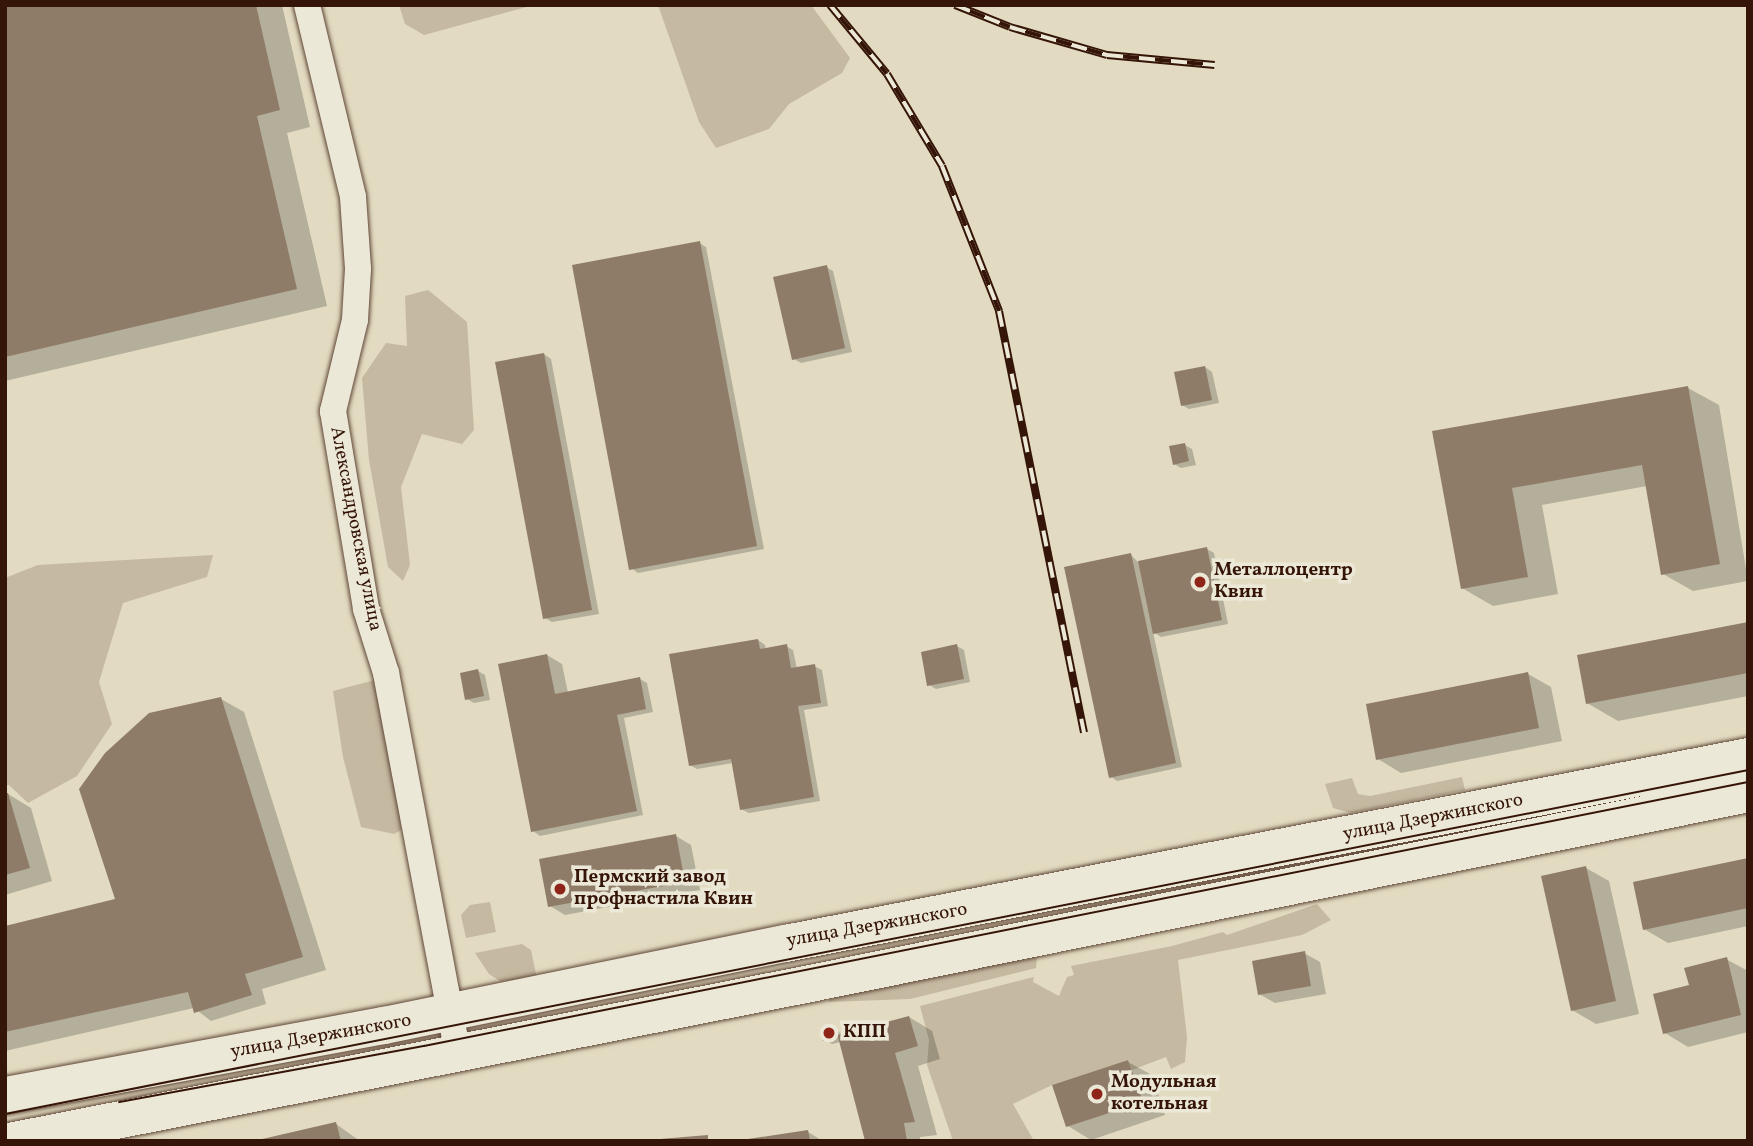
<!DOCTYPE html>
<html>
<head>
<meta charset="utf-8">
<style>
	body { margin:0 }
	#map { position:relative; width:1753px; height:1146px; overflow:hidden; background:#e2dbc1; font-family:Vollkorn,serif }
	div>[style] { position:absolute }
	.green>* { inset:0; background:#c5b9a1 }
	.shadow>* { inset:0; background:#0003 }
	.building>* { inset:0; background:#8f7c68 }
	.roads { filter:drop-shadow(0 0 2px #604636) drop-shadow(0 0 2px #604636) }
	.street>* { height:26px; margin:-13px; padding:0 13px; transform-origin:13px; border-radius:13px; background:#ece8d7 }
	.secondary>* { height:37px; margin:-18.5px; padding:0 18.5px; transform-origin:18.5px; border-radius:18.5px; background:#ece8d7 }
	.tram>* { height:2px; margin:-1px; padding:0 1px; transform-origin:1px; border-radius:1px; background:#351507 }
	.rail>* { height:8px; margin-top:-4px; transform-origin:0; background:repeating-linear-gradient(90deg,#ece8d7 0 16px,#351507 0 32px); box-sizing:border-box; border-block:2px solid #351507 }
	.dots>* { width:19px; height:19px; translate:-50% -50%; box-sizing:border-box; border:4px solid #ece8d7; border-radius:50% }
	span { translate:-50% -50%; white-space:nowrap; text-align:center; line-height:1.15; -webkit-text-stroke:7px #ece8d7; paint-order:stroke }
	.street-label { font-size:19px; color:#351507 }
	.poi-label { font-size:19px; color:#351507; font-weight:700 }
	.left { translate:0 -50%; text-align:left }
	.frame { position:absolute; inset:0; border:7px solid #351507; pointer-events:none }
</style>
</head>
<body>
<div id="map">
	<div class="green">
		<div style="clip-path:polygon(399px 5px,534px 5px,424px 35px,405px 24px)"></div>
		<div style="clip-path:polygon(658px 5px,811px 5px,850px 58px,842px 73px,789px 104px,769px 129px,716px 148px,699px 122px)"></div>
		<div style="clip-path:polygon(428px 290px,467px 322px,474px 430px,462px 444px,422px 434px,401px 487px,410px 565px,403px 581px,388px 567px,369px 460px,362px 378px,386px 343px,407px 346px,405px 296px)"></div>
		<div style="clip-path:polygon(213px 555px,207px 577px,123px 603px,99px 682px,112px 724px,77px 776px,28px 803px,9px 785px,5px 785px,5px 578px,38px 565px)"></div>
		<div style="clip-path:polygon(379px 679px,399px 768px,401px 830px,394px 834px,361px 827px,343px 757px,333px 691px)"></div>
		<div style="clip-path:polygon(1462px 777px,1465px 790px,1351px 813px,1333px 808px,1325px 784px,1352px 778px,1358px 794px,1370px 796px)"></div>
		<div style="clip-path:polygon(490px 902px,496px 932px,466px 938px,461px 915px,470px 905px)"></div>
		<div style="clip-path:polygon(1317px 904px,1331px 920px,1302px 935px,1178px 960px,1187px 1037px,1185px 1062px,1171px 1069px,1166px 1057px,1132px 1070px,1128px 1060px,1052px 1085px,1013px 1104px,1034px 1141px,953px 1141px,927px 1065px,929px 1040px,920px 1006px,1034px 977px,1033px 982px,1059px 996px,1067px 977px,1074px 975px,1071px 966px,1172px 946px,1223px 932px,1227px 935px)"></div>
		<div style="clip-path:polygon(522px 944px,531px 950px,537px 979px,500px 981px,489px 974px,475px 953px)"></div>
		<div style="clip-path:polygon(1037px 956px,1036px 968px,910px 999px,828px 1002px,846px 982px)"></div>
	</div>
	<div class="shadow">
		<div style="clip-path:polygon(5px 5px,282px 5px,310px 127px,287px 133px,327px 306px,5px 381px)"></div>
		<div style="clip-path:polygon(699px 243px,706px 247px,764px 549px,638px 573px,631px 568px)"></div>
		<div style="clip-path:polygon(826px 267px,833px 271px,852px 352px,801px 363px,794px 359px)"></div>
		<div style="clip-path:polygon(544px 354px,551px 359px,599px 614px,552px 622px,545px 618px)"></div>
		<div style="clip-path:polygon(1205px 367px,1212px 372px,1219px 403px,1189px 409px,1182px 405px)"></div>
		<div style="clip-path:polygon(1688px 388px,1719px 405px,1748px 581px,1693px 591px,1663px 574px,1647px 486px,1542px 505px,1558px 594px,1493px 606px,1462px 588px,1434px 433px)"></div>
		<div style="clip-path:polygon(1185px 445px,1192px 449px,1196px 465px,1181px 468px,1174px 464px)"></div>
		<div style="clip-path:polygon(1207px 549px,1214px 553px,1228px 624px,1161px 637px,1153px 632px,1182px 767px,1117px 781px,1110px 776px,1131px 555px,1139px 563px)"></div>
		<div style="clip-path:polygon(1748px 624px,1748px 696px,1618px 721px,1587px 703px)"></div>
		<div style="clip-path:polygon(758px 640px,765px 645px,766px 650px,786px 646px,793px 650px,797px 669px,814px 666px,822px 670px,828px 706px,804px 710px,820px 801px,749px 813px,741px 809px,733px 763px,697px 769px,690px 765px)"></div>
		<div style="clip-path:polygon(957px 646px,964px 650px,970px 682px,936px 689px,929px 685px)"></div>
		<div style="clip-path:polygon(547px 655px,562px 664px,568px 693px,640px 679px,647px 683px,653px 712px,624px 718px,643px 815px,540px 836px,533px 831px)"></div>
		<div style="clip-path:polygon(478px 671px,485px 675px,490px 700px,474px 703px,467px 699px)"></div>
		<div style="clip-path:polygon(1528px 674px,1551px 687px,1562px 741px,1401px 773px,1378px 759px)"></div>
		<div style="clip-path:polygon(221px 699px,244px 712px,326px 970px,262px 989px,266px 1004px,211px 1021px,194px 1008px,5px 1051px,5px 927px,117px 901px)"></div>
		<div style="clip-path:polygon(8px 794px,31px 808px,52px 881px,5px 895px)"></div>
		<div style="clip-path:polygon(676px 836px,691px 845px,700px 890px,565px 915px,550px 906px)"></div>
		<div style="clip-path:polygon(1748px 860px,1748px 926px,1668px 943px,1644px 929px)"></div>
		<div style="clip-path:polygon(1586px 868px,1609px 881px,1639px 1014px,1596px 1024px,1572px 1010px)"></div>
		<div style="clip-path:polygon(1304px 953px,1320px 962px,1326px 994px,1275px 1003px,1259px 994px)"></div>
		<div style="clip-path:polygon(1726px 959px,1748px 971px,1748px 1032px,1688px 1047px,1665px 1033px,1691px 986px)"></div>
		<div style="clip-path:polygon(909px 1017px,932px 1031px,940px 1059px,918px 1066px,937px 1135px,920px 1137px,920px 1141px,867px 1141px,841px 1042px,832px 1044px,825px 1040px,835px 1029px,843px 1035px)"></div>
		<div style="clip-path:polygon(1128px 1062px,1152px 1075px,1165px 1115px,1091px 1140px,1068px 1126px)"></div>
		<div style="clip-path:polygon(336px 1124px,360px 1141px,261px 1141px)"></div>
		<div style="clip-path:polygon(808px 1132px,823px 1141px,750px 1141px)"></div>
	</div>
	<div class="building">
		<div style="clip-path:polygon(5px 5px,256px 5px,280px 110px,257px 116px,297px 289px,5px 357px)"></div>
		<div style="clip-path:polygon(700px 241px,757px 546px,629px 570px,572px 265px)"></div>
		<div style="clip-path:polygon(827px 265px,845px 348px,792px 360px,773px 277px)"></div>
		<div style="clip-path:polygon(544px 353px,592px 610px,543px 619px,495px 362px)"></div>
		<div style="clip-path:polygon(1205px 366px,1212px 400px,1181px 406px,1174px 372px)"></div>
		<div style="clip-path:polygon(1688px 386px,1720px 564px,1661px 575px,1642px 465px,1512px 488px,1528px 577px,1461px 589px,1432px 431px)"></div>
		<div style="clip-path:polygon(1185px 443px,1189px 461px,1173px 465px,1169px 446px)"></div>
		<div style="clip-path:polygon(1207px 547px,1222px 620px,1153px 634px,1138px 561px)"></div>
		<div style="clip-path:polygon(1131px 553px,1176px 763px,1109px 778px,1064px 567px)"></div>
		<div style="clip-path:polygon(1748px 622px,1748px 673px,1586px 704px,1577px 655px)"></div>
		<div style="clip-path:polygon(758px 639px,760px 649px,787px 644px,791px 668px,815px 664px,821px 703px,798px 706px,814px 797px,740px 810px,731px 759px,689px 766px,669px 654px)"></div>
		<div style="clip-path:polygon(957px 644px,964px 679px,927px 686px,921px 652px)"></div>
		<div style="clip-path:polygon(547px 654px,555px 694px,640px 677px,646px 709px,617px 715px,637px 811px,531px 832px,498px 664px)"></div>
		<div style="clip-path:polygon(478px 669px,484px 696px,465px 700px,460px 673px)"></div>
		<div style="clip-path:polygon(1528px 672px,1539px 728px,1376px 760px,1366px 704px)"></div>
		<div style="clip-path:polygon(221px 697px,303px 957px,245px 974px,252px 995px,194px 1013px,188px 992px,5px 1032px,5px 926px,115px 899px,79px 789px,105px 753px,149px 713px)"></div>
		<div style="clip-path:polygon(5px 793px,8px 793px,30px 868px,5px 875px)"></div>
		<div style="clip-path:polygon(676px 834px,685px 882px,548px 907px,539px 859px)"></div>
		<div style="clip-path:polygon(1748px 858px,1748px 908px,1643px 930px,1633px 882px)"></div>
		<div style="clip-path:polygon(1586px 866px,1616px 1001px,1571px 1011px,1541px 876px)"></div>
		<div style="clip-path:polygon(1305px 951px,1311px 986px,1258px 995px,1252px 961px)"></div>
		<div style="clip-path:polygon(1727px 957px,1741px 1015px,1663px 1034px,1653px 994px,1689px 985px,1684px 968px)"></div>
		<div style="clip-path:polygon(909px 1016px,918px 1046px,895px 1053px,915px 1122px,904px 1123px,907px 1141px,865px 1141px,838px 1037px,823px 1041px,821px 1031px,836px 1028px,838px 1035px)"></div>
		<div style="clip-path:polygon(1128px 1060px,1143px 1102px,1066px 1127px,1052px 1085px)"></div>
		<div style="clip-path:polygon(336px 1122px,341px 1141px,258px 1141px,258px 1140px)"></div>
		<div style="clip-path:polygon(808px 1130px,810px 1141px,749px 1141px,748px 1139px)"></div>
		<div style="clip-path:polygon(708px 1135px,708px 1141px,660px 1141px,660px 1139px)"></div>
	</div>
	<div class="roads">
		<div class="street">
			<div style="left:307px;top:5px;width:197px;rotate:76.5deg"></div>
			<div style="left:353px;top:197px;width:72px;rotate:86deg"></div>
			<div style="left:358px;top:269px;width:51px;rotate:93.4deg"></div>
			<div style="left:355px;top:320px;width:94px;rotate:103.6deg"></div>
			<div style="left:333px;top:411px;width:201px;rotate:80.5deg"></div>
			<div style="left:366px;top:609px;width:67px;rotate:72.6deg"></div>
			<div style="left:386px;top:673px;width:387px;rotate:79.3deg"></div>
		</div>
		<div class="secondary">
			<div style="left:5px;top:1095px;width:385px;rotate:-10.5deg"></div>
			<div style="left:384px;top:1025px;width:409px;rotate:-11.6deg"></div>
			<div style="left:785px;top:943px;width:981px;rotate:-10.99deg"></div>
			<div style="left:9px;top:1141px;width:801px;rotate:-11.16deg"></div>
			<div style="left:795px;top:986px;width:972px;rotate:-11.45deg"></div>
		</div>
	</div>
	<div class="tram">
		<div style="left:119px;top:1102px;width:310px;rotate:-10.4deg"></div>
		<div style="left:424px;top:1046px;width:1350px;rotate:-11.28deg"></div>
		<div style="left:5px;top:1114px;width:1777px;rotate:-11.16deg"></div>
	</div>
	<div class="rail">
		<div style="left:830px;top:5px;width:89px;rotate:50.4deg"></div>
		<div style="left:887px;top:74px;width:107px;rotate:59.1deg"></div>
		<div style="left:942px;top:166px;width:156px;rotate:68.5deg"></div>
		<div style="left:999px;top:311px;width:430px;rotate:78.6deg"></div>
		<div style="left:955px;top:5px;width:59px;rotate:21.8deg"></div>
		<div style="left:1010px;top:27px;width:101px;rotate:16.1deg"></div>
		<div style="left:1107px;top:55px;width:108px;rotate:5.3deg"></div>
	</div>
	<div class="dots">
		<div style="left:1200px;top:582px;background:#8f2418"></div>
		<div style="left:560px;top:889px;background:#8f2418"></div>
		<div style="left:829px;top:1033px;background:#8f2418"></div>
		<div style="left:1097px;top:1094px;background:#8f2418"></div>
	</div>
	<div class="street-label">
		<span style="left:355px;top:529px;rotate:79deg">Александровская улица</span>
		<span style="left:1433px;top:818px;rotate:-11deg">улица Дзержинского</span>
		<span style="left:877px;top:926px;rotate:-10deg">улица Дзержинского</span>
		<span style="left:321px;top:1037px;rotate:-10deg">улица Дзержинского</span>
	</div>
	<div class="poi-label">
		<span class="left" style="left:1214px;top:582px">Металлоцентр<br>Квин</span>
		<span class="left" style="left:574px;top:889px">Пермский завод<br>профнастила Квин</span>
		<span class="left" style="left:843px;top:1033px">КПП</span>
		<span class="left" style="left:1111px;top:1094px">Модульная<br>котельная</span>
	</div>
	<div class="frame"></div>
</div>
</body>
</html>
